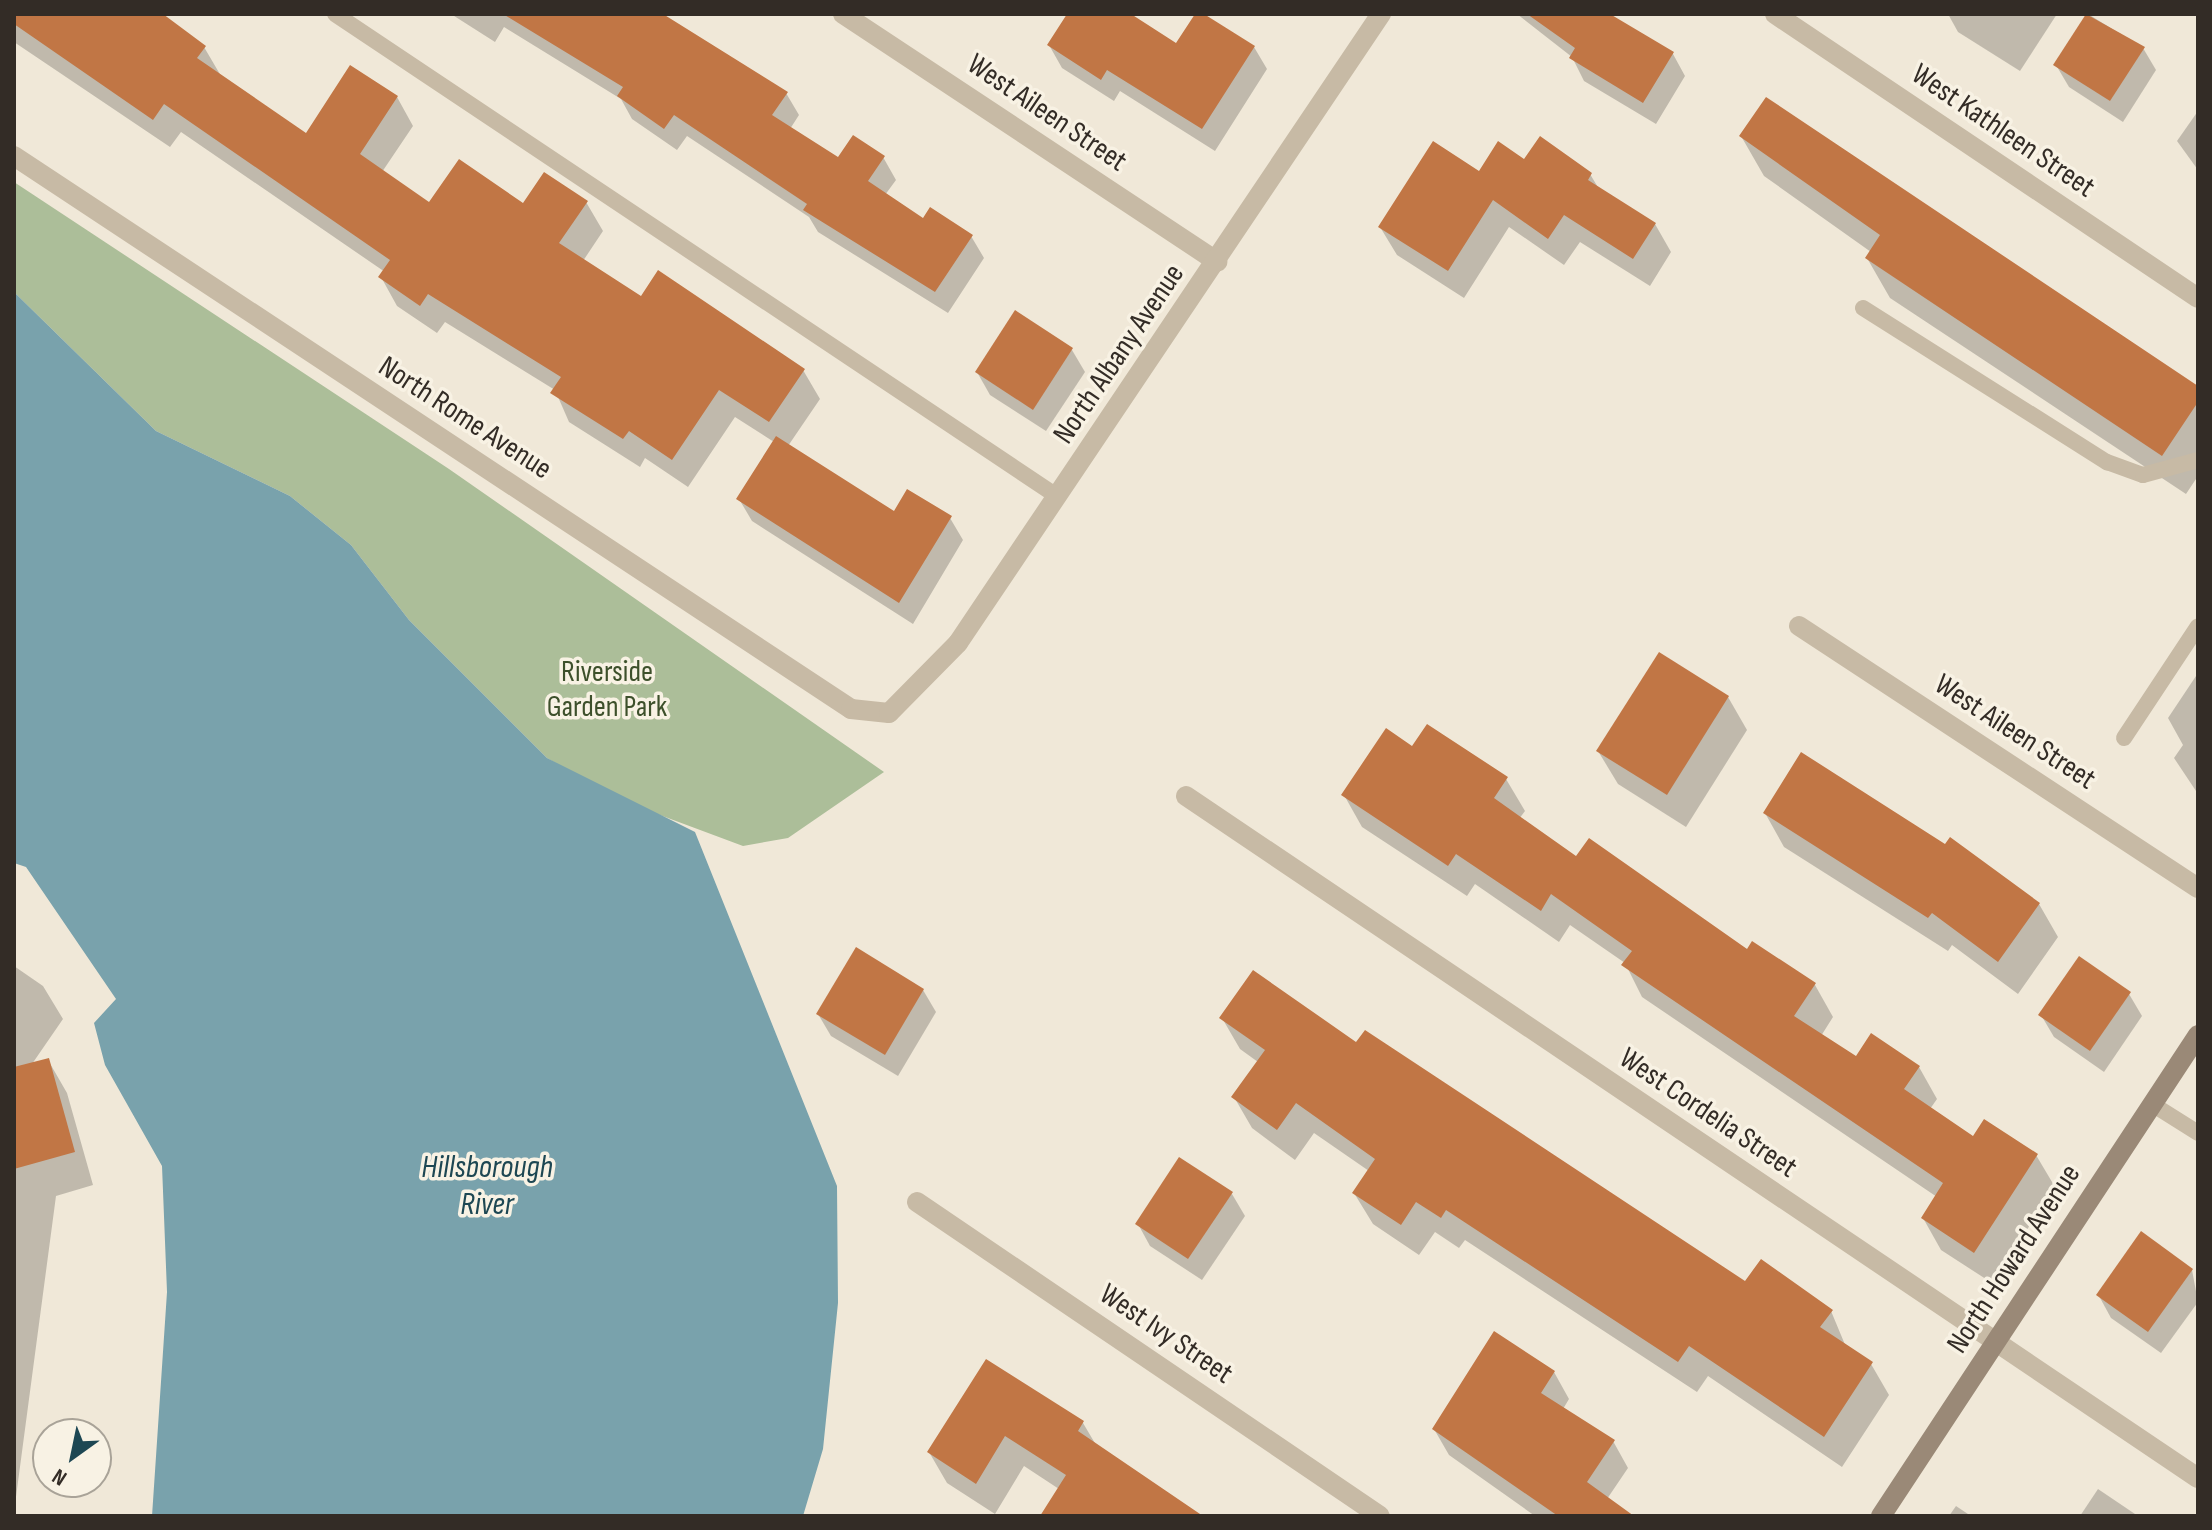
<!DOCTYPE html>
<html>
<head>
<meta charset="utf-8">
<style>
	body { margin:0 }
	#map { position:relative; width:2212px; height:1530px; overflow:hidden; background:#f0e8d8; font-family:"Sofia Sans Condensed",sans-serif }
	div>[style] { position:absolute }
	.green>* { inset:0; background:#acbe99 }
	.water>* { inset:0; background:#79a2ac }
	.shadow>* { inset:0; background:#0003 }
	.building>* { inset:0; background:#c17645 }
	.service>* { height:16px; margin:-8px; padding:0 8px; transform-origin:8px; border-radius:8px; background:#c7baa5 }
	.minor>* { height:20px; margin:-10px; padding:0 10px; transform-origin:10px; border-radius:10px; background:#c7baa5 }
	.secondary>* { height:20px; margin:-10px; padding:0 10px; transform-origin:10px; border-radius:10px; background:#9a8977 }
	span { translate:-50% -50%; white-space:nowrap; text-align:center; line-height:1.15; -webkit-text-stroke:7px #f8f2e4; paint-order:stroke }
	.street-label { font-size:30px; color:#332c26 }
	.park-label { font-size:30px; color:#3d502b }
	.water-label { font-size:32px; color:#1d4753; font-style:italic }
	.frame { position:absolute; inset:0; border:16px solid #332c26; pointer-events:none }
	.north { position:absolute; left:32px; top:1418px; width:80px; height:80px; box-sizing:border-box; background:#f8f2e4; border:2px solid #a9a398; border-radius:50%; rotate:213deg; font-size:22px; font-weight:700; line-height:32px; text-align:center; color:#332c26 }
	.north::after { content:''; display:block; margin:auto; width:28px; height:36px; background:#1d4753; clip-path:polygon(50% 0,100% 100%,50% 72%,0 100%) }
</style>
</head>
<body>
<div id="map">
	<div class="green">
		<div style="clip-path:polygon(14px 182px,449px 469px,884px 772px,788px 838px,743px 846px,617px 799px,547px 758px,409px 620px,351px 545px,290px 496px,156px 431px,14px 292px)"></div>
	</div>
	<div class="water">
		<div style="clip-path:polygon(14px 292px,156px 431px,290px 496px,351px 545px,409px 620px,547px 758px,695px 832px,837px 1186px,838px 1303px,823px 1449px,803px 1516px,152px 1516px,167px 1292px,162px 1166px,105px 1065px,94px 1023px,116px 999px,26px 867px,14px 863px)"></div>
	</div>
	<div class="shadow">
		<div style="clip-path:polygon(14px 14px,159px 14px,204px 47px,221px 76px,307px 135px,397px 97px,413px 126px,382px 172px,430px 205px,586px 202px,603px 231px,583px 261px,642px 299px,803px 370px,820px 399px,788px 446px,894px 514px,950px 518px,963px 540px,913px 624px,752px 521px,739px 499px,774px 442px,735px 417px,688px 487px,645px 458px,640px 467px,569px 422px,555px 390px,445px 322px,437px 333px,397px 306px,381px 277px,385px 272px,181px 132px,170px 147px,14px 42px)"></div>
		<div style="clip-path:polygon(451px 14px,648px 14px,786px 93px,799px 115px,790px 129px,838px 160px,883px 157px,896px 180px,885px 195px,923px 221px,971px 236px,984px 258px,948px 313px,818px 232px,809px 217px,687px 136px,677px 150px,632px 119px,621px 99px,504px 27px,495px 42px)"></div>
		<div style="clip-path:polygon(1069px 14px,1128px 14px,1177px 46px,1201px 14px,1254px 47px,1267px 69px,1215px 151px,1120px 91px,1114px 101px,1062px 68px,1049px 45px)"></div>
		<div style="clip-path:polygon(1517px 14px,1606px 14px,1673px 54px,1685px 76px,1656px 124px,1584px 81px,1572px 57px)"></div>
		<div style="clip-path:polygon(1948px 14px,2057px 14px,2020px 71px,1958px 32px)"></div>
		<div style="clip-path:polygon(2088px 14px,2143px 48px,2156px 70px,2123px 122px,2069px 87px,2056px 65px)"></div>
		<div style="clip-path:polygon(2198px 111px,2198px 170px,2177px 141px)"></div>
		<div style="clip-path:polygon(1741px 136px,2198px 388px,2198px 476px,2186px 494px,1890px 298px,1867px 258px,1871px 252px,1764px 176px)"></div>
		<div style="clip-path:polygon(1480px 173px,1590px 174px,1599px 189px,1655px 224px,1671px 252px,1650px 286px,1580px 242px,1564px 265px,1509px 227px,1464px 298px,1397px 255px,1380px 227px)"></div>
		<div style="clip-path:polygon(1016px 313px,1072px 350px,1085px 372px,1046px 431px,990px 395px,977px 372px)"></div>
		<div style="clip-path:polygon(2198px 673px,2198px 794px,2174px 758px,2183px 745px,2168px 718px)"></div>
		<div style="clip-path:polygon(1728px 697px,1747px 730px,1686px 827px,1618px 784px,1598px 751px)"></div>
		<div style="clip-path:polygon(1413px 749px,1506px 779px,1525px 811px,1519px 819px,1577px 859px,1815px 985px,1833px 1017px,1821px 1036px,1856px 1059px,1919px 1067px,1937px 1099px,1930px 1109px,1974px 1139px,2036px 1155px,2055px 1187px,1992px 1283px,1941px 1250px,1923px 1218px,1937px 1197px,1642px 997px,1625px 963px,1570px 925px,1559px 942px,1475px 884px,1467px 896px,1362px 827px,1344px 795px)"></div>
		<div style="clip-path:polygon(1765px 813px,2039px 904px,2058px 937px,2018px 994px,1952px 945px,1948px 951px,1784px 847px)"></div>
		<div style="clip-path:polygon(14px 966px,43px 986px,63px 1019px,32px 1064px,48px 1060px,67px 1093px,93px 1185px,56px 1196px,14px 1512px)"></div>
		<div style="clip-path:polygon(923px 990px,936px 1012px,898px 1076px,831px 1036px,818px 1014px)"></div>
		<div style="clip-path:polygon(2129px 994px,2142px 1016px,2104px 1072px,2054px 1037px,2041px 1015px)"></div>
		<div style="clip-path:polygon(1222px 1018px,1357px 1045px,1745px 1284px,1831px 1311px,1846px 1347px,1871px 1364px,1889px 1395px,1842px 1467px,1708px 1376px,1697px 1392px,1465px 1240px,1459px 1248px,1435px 1232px,1419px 1255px,1373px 1224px,1354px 1193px,1369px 1171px,1314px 1133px,1295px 1160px,1252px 1128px,1234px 1097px,1258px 1062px,1240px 1049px)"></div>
		<div style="clip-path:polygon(1232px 1194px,1245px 1216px,1202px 1280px,1150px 1246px,1138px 1224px)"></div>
		<div style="clip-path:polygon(2192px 1270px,2198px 1302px,2161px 1353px,2111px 1318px,2099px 1296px)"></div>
		<div style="clip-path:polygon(986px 1362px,1083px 1423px,1096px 1445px,1200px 1516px,1042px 1516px,1059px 1489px,1024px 1466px,995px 1514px,947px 1483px,929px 1452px)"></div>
		<div style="clip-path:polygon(1554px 1372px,1569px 1399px,1563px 1409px,1613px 1441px,1628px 1468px,1607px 1499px,1630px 1516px,1535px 1516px,1449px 1455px,1434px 1429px)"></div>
		<div style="clip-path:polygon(2098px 1489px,2138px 1516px,2080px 1516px)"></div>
		<div style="clip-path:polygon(1956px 1506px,1971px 1516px,1949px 1516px)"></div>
	</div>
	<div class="building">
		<div style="clip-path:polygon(14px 14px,163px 14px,206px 46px,197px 58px,306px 133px,350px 65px,398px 96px,360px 154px,429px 202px,459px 159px,523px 203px,544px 172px,588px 201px,559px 243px,641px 296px,658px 270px,805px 369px,769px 422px,719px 390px,672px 460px,629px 431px,623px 439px,550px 393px,561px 377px,428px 294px,420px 306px,378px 277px,390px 260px,164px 104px,153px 120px,14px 24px)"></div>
		<div style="clip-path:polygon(503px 14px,663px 14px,788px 92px,772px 115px,838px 157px,853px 135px,885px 156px,868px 181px,923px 218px,930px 207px,973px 235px,935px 292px,803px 210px,807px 204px,674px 115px,664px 129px,617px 96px,623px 87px)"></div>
		<div style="clip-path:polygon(1067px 14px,1131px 14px,1176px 43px,1195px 14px,1204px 14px,1255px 46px,1202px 129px,1107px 70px,1101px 80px,1047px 45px)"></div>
		<div style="clip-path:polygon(1527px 14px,1610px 14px,1674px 52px,1643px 103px,1569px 58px,1575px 48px)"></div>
		<div style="clip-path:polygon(2086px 14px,2145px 47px,2110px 101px,2053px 65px)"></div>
		<div style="clip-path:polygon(1766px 97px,2198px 386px,2198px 402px,2162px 456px,1865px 258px,1880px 235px,1739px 136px)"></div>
		<div style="clip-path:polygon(1540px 136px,1592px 173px,1588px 180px,1656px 223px,1633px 259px,1564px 215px,1548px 239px,1493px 200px,1448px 271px,1378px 227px,1433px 141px,1479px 171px,1498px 141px,1524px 159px)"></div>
		<div style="clip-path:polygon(1015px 310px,1073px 348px,1033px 410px,975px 372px)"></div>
		<div style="clip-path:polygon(776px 436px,894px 511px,907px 489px,952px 516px,899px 603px,736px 499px)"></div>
		<div style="clip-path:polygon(1659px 652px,1729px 696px,1667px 795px,1596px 751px)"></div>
		<div style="clip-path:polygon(1427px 724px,1508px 777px,1494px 798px,1576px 856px,1589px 838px,1747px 949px,1752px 941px,1816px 983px,1794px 1016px,1856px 1056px,1871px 1033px,1920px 1066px,1904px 1089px,1973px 1136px,1984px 1119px,2038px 1154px,1974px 1253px,1921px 1218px,1943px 1183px,1621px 965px,1632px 951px,1551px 894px,1541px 911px,1456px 854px,1448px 866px,1341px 795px,1386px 728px,1412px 746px)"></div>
		<div style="clip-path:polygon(1801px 752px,1945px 844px,1950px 837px,2040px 903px,1998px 962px,1932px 913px,1928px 918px,1763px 813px)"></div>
		<div style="clip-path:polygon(856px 947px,924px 989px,885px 1055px,816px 1014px)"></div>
		<div style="clip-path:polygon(2079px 956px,2131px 992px,2090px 1051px,2038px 1015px)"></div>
		<div style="clip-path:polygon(1253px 970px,1356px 1042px,1365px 1030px,1745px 1281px,1761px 1259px,1833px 1310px,1820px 1327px,1873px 1362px,1824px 1437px,1689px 1346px,1678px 1362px,1446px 1210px,1441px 1218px,1416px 1202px,1401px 1225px,1352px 1193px,1375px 1159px,1296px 1103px,1277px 1130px,1231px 1097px,1265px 1050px,1219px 1018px)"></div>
		<div style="clip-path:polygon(49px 1058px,75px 1152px,14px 1169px,14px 1067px)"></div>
		<div style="clip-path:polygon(1179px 1157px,1233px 1192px,1188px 1259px,1135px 1224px)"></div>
		<div style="clip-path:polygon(2141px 1231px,2193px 1269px,2148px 1332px,2096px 1295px)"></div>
		<div style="clip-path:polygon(1494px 1331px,1555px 1371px,1541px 1393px,1615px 1440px,1587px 1482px,1634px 1516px,1558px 1516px,1432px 1429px)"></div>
		<div style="clip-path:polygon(986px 1359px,1084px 1421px,1078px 1431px,1203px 1516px,1040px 1516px,1066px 1475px,1005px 1436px,976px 1484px,927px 1452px)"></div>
	</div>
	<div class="service">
		<div style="left:335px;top:14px;width:869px;rotate:33.74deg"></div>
		<div style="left:1863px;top:308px;width:289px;rotate:32.3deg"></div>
		<div style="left:2107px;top:462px;width:38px;rotate:20deg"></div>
		<div style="left:2143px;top:475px;width:57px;rotate:-15.3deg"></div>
		<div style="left:2124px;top:738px;width:134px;rotate:-56.5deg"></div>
		<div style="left:2152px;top:1104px;width:54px;rotate:32.2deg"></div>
	</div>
	<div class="minor">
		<div style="left:843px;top:14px;width:449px;rotate:33.5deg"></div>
		<div style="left:1775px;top:14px;width:509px;rotate:33.88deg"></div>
		<div style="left:14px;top:156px;width:1003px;rotate:33.45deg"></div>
		<div style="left:851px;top:709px;width:38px;rotate:6deg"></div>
		<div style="left:889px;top:713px;width:98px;rotate:-45.4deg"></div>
		<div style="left:958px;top:643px;width:758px;rotate:-56.08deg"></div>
		<div style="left:1799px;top:626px;width:477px;rotate:33.3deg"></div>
		<div style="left:1186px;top:796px;width:1220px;rotate:33.98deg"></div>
		<div style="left:917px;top:1202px;width:559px;rotate:34.14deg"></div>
	</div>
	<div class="secondary">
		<div style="left:1881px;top:1516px;width:576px;rotate:-56.61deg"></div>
	</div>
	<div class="street-label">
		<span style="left:1047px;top:113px;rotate:34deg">West Aileen Street</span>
		<span style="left:2003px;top:131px;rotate:34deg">West Kathleen Street</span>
		<span style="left:1119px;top:354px;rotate:-56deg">North Albany Avenue</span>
		<span style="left:465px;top:418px;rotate:33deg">North Rome Avenue</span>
		<span style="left:2015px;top:732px;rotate:33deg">West Aileen Street</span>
		<span style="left:1708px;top:1113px;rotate:34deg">West Cordelia Street</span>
		<span style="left:2014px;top:1259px;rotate:-57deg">North Howard Avenue</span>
		<span style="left:1166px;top:1334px;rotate:34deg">West Ivy Street</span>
	</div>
	<div class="park-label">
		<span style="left:607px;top:689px">Riverside<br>Garden Park</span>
	</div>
	<div class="water-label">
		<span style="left:487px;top:1187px">Hillsborough<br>River</span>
	</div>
	<div class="frame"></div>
	<div class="north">N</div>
</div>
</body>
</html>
